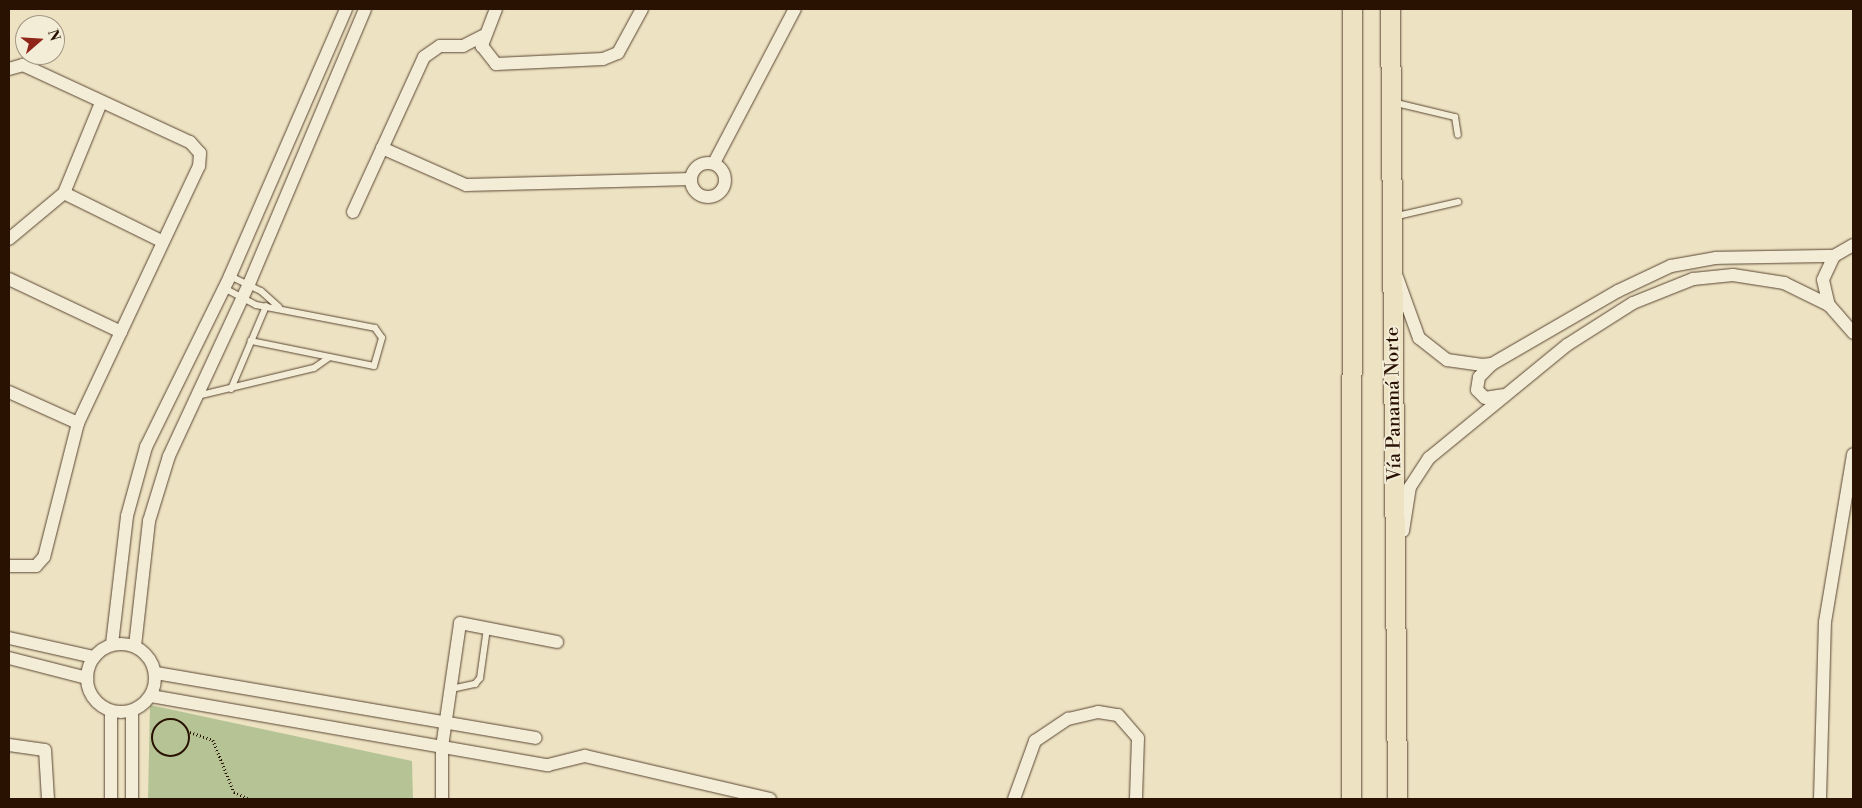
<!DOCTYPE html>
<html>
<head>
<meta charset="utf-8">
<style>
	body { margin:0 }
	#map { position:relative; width:1862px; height:808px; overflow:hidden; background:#ede2c2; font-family:"Libre Bodoni",serif }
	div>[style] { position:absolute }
	.green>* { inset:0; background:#b6c495 }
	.path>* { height:2.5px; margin-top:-1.25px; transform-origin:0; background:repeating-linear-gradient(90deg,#291202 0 1px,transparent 0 3.5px) }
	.path>.ring { margin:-1.25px; padding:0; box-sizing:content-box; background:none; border:2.5px solid #291202; border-radius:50% }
	.roads { filter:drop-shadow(0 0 1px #5a4632) drop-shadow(0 0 1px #5a4632) }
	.service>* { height:6px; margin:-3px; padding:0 3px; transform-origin:3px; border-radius:3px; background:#f3ecd7 }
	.minor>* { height:12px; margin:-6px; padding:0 6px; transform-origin:6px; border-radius:6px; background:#f3ecd7 }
	.minor>.ring { margin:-6px; padding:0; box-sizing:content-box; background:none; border:12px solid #f3ecd7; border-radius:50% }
	.primary>* { height:19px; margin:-9.5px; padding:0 9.5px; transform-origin:9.5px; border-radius:9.5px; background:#ede2c2 }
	span { translate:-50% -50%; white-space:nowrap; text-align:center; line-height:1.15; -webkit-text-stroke:4px #f3ecd7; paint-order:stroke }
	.street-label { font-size:19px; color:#291202 }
	.frame { position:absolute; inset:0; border:10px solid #291202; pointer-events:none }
	.north { position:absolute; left:15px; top:15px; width:50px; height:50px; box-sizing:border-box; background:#f3ecd7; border:1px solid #a29582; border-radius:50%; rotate:71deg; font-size:14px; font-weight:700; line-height:20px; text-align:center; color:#291202 }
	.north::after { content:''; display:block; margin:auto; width:18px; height:22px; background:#8f2418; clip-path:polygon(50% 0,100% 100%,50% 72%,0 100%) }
</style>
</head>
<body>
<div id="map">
	<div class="green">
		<div style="clip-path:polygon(150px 705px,412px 761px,413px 799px,148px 799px)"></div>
	</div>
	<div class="path">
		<div class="ring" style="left:152px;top:719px;width:35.5px;height:35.5px"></div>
		<div style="left:190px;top:732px;width:24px;rotate:19deg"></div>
		<div style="left:213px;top:740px;width:56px;rotate:68deg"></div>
		<div style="left:234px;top:792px;width:17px;rotate:25deg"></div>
		<div style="left:268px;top:799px;width:6px"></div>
	</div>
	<div class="roads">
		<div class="service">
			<div style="left:1392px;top:102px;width:65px;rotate:13.4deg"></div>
			<div style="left:1455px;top:117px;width:18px;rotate:81deg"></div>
			<div style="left:1393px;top:217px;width:67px;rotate:-13deg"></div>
			<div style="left:230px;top:276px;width:34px;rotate:26deg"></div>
			<div style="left:261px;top:291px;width:24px;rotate:42deg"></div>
			<div style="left:224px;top:288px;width:36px;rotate:28deg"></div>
			<div style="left:256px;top:305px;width:121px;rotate:10.9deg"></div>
			<div style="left:375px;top:328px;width:12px;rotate:55deg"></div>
			<div style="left:382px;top:338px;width:29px;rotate:106deg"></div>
			<div style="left:374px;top:366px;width:126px;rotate:-168.5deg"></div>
			<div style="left:231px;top:389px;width:90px;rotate:-67.1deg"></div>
			<div style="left:197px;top:396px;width:120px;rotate:-13.5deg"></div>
			<div style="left:314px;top:368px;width:19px;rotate:-35deg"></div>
			<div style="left:451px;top:689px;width:25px;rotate:-12deg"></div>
			<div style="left:475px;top:684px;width:8px;rotate:-50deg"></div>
			<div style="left:480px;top:678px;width:50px;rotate:-82deg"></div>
		</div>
		<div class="minor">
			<div style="left:496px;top:9px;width:40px;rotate:111deg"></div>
			<div style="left:482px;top:46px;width:23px;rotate:52deg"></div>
			<div style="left:496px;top:64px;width:107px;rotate:-2.7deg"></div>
			<div style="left:603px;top:59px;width:16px;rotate:-22deg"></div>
			<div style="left:618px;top:53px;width:50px;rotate:-61.4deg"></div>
			<div style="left:9px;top:69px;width:15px;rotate:-16deg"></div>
			<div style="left:23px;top:65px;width:184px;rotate:24.8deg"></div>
			<div style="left:190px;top:142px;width:15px;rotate:48deg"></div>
			<div style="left:200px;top:153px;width:13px;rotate:94deg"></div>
			<div style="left:199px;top:166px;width:284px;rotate:115.2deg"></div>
			<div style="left:78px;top:423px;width:138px;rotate:104.2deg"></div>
			<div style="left:44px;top:557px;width:12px;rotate:132deg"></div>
			<div style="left:36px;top:566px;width:27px;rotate:180deg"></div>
			<div style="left:382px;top:148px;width:92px;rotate:23.8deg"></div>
			<div style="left:466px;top:185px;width:225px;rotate:-1.5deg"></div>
			<div class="ring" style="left:691px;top:163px;width:22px;height:22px"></div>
			<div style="left:714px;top:163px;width:174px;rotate:-62.3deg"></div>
			<div style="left:64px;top:193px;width:110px;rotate:26.3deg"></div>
			<div style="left:353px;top:212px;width:170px;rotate:-65.4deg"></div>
			<div style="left:424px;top:57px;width:19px;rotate:-35deg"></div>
			<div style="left:440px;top:46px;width:23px"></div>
			<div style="left:463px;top:46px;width:22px;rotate:-27deg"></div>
			<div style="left:9px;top:239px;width:72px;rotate:-39.9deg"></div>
			<div style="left:64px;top:193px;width:97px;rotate:-67.7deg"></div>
			<div style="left:1853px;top:245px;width:22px;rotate:150deg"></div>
			<div style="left:1834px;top:256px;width:26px;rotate:115deg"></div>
			<div style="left:1823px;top:280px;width:26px;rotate:77deg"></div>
			<div style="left:1829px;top:305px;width:37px;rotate:49deg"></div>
			<div style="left:1397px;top:277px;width:65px;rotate:70.2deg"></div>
			<div style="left:1419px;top:338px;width:36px;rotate:38deg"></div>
			<div style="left:1447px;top:360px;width:34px;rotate:8deg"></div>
			<div style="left:1481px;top:365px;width:11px;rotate:-5deg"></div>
			<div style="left:1492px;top:364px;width:146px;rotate:-30.1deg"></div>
			<div style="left:1618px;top:291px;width:59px;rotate:-25.3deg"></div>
			<div style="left:1671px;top:266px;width:46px;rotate:-10.1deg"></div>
			<div style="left:1716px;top:258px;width:118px;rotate:-1deg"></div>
			<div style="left:9px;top:279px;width:124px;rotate:25.3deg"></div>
			<div style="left:1492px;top:364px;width:18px;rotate:135deg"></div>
			<div style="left:1479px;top:377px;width:13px;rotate:99deg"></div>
			<div style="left:1477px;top:390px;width:11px;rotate:45deg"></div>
			<div style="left:1485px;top:398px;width:18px;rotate:-9deg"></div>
			<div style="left:9px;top:392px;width:76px;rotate:24.2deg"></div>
			<div style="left:1403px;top:531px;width:45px;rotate:-81deg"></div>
			<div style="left:1410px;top:487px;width:35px;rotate:-57deg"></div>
			<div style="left:1429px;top:458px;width:178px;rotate:-39.3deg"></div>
			<div style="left:1567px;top:345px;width:78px;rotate:-32.5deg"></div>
			<div style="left:1633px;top:303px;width:65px;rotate:-21.8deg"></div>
			<div style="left:1693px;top:279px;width:40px;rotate:-5.7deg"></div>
			<div style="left:1733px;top:275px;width:52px;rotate:8.9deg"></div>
			<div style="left:1784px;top:283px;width:50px;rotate:26.1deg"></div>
			<div style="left:9px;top:638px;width:86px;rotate:12.7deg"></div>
			<div class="ring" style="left:87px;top:644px;width:56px;height:56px"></div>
			<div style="left:112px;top:644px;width:129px;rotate:-83.3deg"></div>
			<div style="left:127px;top:516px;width:72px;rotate:-74.6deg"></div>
			<div style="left:146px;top:447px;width:191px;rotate:-63.8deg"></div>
			<div style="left:230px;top:276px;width:291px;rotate:-66.5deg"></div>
			<div style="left:135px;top:646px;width:126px;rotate:-83.6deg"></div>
			<div style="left:149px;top:521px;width:68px;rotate:-72.9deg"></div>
			<div style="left:169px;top:456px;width:190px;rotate:-65.1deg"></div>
			<div style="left:249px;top:284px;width:298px;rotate:-67.1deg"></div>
			<div style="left:9px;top:658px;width:81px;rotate:14.4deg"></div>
			<div style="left:156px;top:673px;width:385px;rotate:9.7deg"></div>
			<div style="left:151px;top:696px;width:403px;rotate:9.9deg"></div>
			<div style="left:548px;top:765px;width:38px;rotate:-14deg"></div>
			<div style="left:585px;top:756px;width:190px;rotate:13.1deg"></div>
			<div style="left:9px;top:745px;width:36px;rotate:8deg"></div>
			<div style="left:45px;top:750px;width:49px;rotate:86.5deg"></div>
			<div style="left:111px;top:799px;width:88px;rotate:-90deg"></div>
			<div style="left:132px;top:799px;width:88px;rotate:-90deg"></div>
			<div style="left:442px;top:799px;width:52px;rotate:-90deg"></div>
			<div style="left:442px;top:747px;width:125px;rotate:-81.7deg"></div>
			<div style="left:460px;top:623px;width:99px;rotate:11.1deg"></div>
			<div style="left:1014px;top:799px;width:62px;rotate:-70.1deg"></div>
			<div style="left:1035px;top:741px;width:40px;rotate:-34deg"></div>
			<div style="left:1068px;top:719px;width:31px;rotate:-13deg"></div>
			<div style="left:1098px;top:712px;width:20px;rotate:9deg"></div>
			<div style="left:1118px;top:715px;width:30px;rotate:49deg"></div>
			<div style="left:1138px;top:738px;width:61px;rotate:91.9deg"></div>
			<div style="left:1820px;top:799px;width:177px;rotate:-88.4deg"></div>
			<div style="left:1825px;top:622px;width:170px;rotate:-80.5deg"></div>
		</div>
		<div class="primary">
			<div style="left:1390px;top:9px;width:790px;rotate:89.49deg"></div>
			<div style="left:1351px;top:799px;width:790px;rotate:-89.93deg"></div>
		</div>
	</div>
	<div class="street-label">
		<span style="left:1394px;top:404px;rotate:-91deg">Vía Panamá Norte</span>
	</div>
	<div class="frame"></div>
	<div class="north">N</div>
</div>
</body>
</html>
